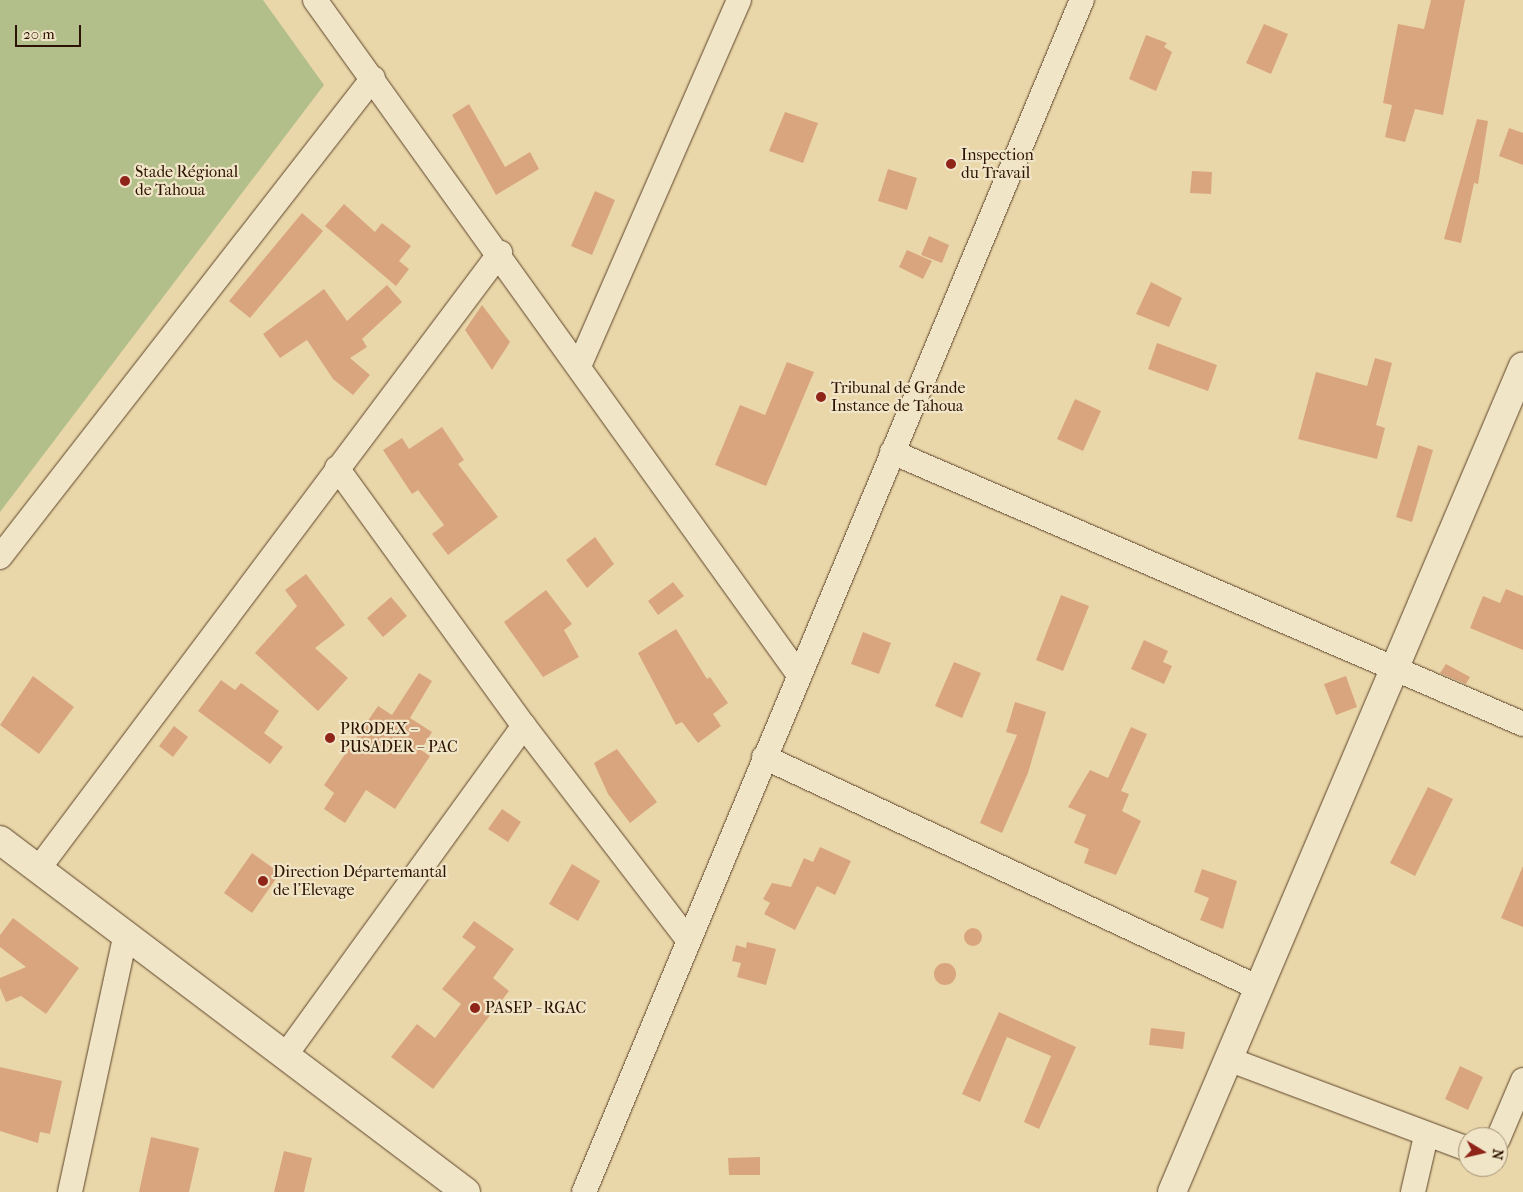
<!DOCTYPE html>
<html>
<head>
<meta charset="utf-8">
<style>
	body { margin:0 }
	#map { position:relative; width:1523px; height:1192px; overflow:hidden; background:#ead7a9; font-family:"IM FELL French Canon",serif }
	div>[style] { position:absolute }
	.green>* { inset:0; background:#b2bf8b }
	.building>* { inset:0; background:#d9a57f }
	.round { border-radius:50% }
	.roads { filter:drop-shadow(0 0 1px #5c432a) drop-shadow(0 0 1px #5c432a) }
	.minor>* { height:24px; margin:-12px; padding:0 12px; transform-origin:12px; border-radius:12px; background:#f1e5c7 }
	.tertiary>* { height:28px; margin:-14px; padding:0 14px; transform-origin:14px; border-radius:14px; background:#f1e5c7 }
	.dots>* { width:14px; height:14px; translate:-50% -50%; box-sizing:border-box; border:2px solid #f1e5c7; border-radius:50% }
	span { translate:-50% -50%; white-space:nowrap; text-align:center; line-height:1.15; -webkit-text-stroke:4.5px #f1e5c7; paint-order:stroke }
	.poi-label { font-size:16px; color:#2c1200 }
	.left { translate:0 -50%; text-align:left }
	.north { position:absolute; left:1458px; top:1127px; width:50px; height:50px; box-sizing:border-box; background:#f1e5c7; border:1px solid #a29177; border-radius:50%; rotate:99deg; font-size:14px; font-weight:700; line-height:20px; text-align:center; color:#2c1200 }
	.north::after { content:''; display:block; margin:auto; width:18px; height:22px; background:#8f2418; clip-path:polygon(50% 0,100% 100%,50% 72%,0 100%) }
	.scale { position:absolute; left:15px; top:25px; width:66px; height:22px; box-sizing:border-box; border:2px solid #2c1200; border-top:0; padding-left:6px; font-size:15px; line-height:18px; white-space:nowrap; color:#2c1200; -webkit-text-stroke:4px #f1e5c7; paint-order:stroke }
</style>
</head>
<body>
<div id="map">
	<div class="green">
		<div style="clip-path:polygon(0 0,263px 0,324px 85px,0 512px)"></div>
	</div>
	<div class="building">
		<div style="clip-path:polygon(1431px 0,1465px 0,1443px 115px,1415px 109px,1405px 142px,1385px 137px,1392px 105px,1383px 103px,1398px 24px,1424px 29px)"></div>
		<div style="clip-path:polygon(1264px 24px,1288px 34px,1271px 74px,1246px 63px)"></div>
		<div style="clip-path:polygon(1146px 35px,1167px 43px,1164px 47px,1172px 52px,1156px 91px,1129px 79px)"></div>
		<div style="clip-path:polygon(469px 104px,505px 167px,530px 152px,539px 169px,496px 195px,452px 115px)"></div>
		<div style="clip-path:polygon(785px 112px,818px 123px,803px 163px,769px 151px)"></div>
		<div style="clip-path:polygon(1477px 119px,1488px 121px,1478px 184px,1474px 183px,1461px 243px,1444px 239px)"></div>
		<div style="clip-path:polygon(1509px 128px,1523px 133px,1523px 165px,1499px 156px)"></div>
		<div style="clip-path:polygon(888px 169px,917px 178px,907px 210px,878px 201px)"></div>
		<div style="clip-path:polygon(1192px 171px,1212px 172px,1211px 194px,1190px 193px)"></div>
		<div style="clip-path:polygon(595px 191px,615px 200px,592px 255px,571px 246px)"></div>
		<div style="clip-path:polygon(344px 204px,375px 232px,382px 223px,411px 246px,399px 261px,409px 269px,396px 286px,325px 226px)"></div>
		<div style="clip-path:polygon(302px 213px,323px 231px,250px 318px,229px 301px)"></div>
		<div style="clip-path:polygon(929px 236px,949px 245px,942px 263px,921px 255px)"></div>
		<div style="clip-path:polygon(907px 250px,932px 261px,923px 279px,899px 267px)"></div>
		<div style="clip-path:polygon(1151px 282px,1182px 298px,1169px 327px,1136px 314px)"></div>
		<div style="clip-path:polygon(387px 285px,402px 302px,362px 339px,367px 347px,350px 358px,370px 375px,353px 395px,333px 379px,307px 340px,280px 358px,263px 334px,324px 289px,347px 321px)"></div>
		<div style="clip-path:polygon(482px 305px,510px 342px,492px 370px,465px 330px)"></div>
		<div style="clip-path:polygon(1157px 343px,1217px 365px,1208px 391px,1148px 369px)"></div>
		<div style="clip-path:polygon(1375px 358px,1392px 363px,1376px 425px,1385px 428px,1377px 459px,1298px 439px,1316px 372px,1367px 386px)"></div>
		<div style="clip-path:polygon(787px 362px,814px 372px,766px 486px,715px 465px,740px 405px,765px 415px)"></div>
		<div style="clip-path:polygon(1075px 399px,1101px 411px,1083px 451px,1057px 439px)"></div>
		<div style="clip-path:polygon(442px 427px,464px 460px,458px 464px,498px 517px,448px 555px,432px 534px,444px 525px,418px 490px,412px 494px,383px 450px,402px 438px,409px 449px)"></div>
		<div style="clip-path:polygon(1418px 445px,1433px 450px,1412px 522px,1396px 517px)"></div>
		<div style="clip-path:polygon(595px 537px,614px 564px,587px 588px,566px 560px)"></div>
		<div style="clip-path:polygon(306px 574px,345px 625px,315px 648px,348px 678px,318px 711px,255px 653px,297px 606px,285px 590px)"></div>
		<div style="clip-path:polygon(673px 582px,684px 596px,658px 615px,648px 601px)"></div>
		<div style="clip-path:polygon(1506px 589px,1523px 596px,1523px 650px,1470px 628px,1483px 596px,1500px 603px)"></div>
		<div style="clip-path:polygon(546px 590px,572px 624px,564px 630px,579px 657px,543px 677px,504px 622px)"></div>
		<div style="clip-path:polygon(1061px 595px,1089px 606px,1063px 671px,1036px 660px)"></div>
		<div style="clip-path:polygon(391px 597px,407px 616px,383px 637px,367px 618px)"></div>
		<div style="clip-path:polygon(676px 629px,707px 679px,710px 677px,728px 703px,713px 714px,721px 726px,698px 743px,682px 722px,676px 725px,638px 653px)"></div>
		<div style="clip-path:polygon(863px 632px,891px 643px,879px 674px,851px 664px)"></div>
		<div style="clip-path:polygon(1144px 640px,1168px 651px,1163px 662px,1172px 666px,1164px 684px,1131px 669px)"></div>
		<div style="clip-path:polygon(954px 662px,981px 673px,962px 718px,935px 706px)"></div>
		<div style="clip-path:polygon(1446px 664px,1470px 677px,1466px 684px,1440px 673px)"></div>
		<div style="clip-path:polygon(419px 673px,432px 681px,410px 718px,432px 732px,421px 750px,430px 756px,395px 809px,366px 790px,345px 823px,324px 809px,334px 793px,324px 785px,378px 706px,392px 715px)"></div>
		<div style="clip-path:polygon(33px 676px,74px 707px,39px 754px,0 725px)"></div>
		<div style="clip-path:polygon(1346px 676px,1357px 707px,1336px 715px,1324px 684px)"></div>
		<div style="clip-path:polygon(221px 680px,235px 690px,241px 683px,279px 711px,264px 733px,283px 747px,270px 764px,198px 711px)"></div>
		<div style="clip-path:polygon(1015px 702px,1046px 712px,1028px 773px,1002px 833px,980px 823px,1017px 735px,1006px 732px)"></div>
		<div style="clip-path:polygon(174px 726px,188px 737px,173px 757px,159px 746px)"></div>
		<div style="clip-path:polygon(1131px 727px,1147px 734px,1121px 791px,1129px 794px,1122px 811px,1141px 821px,1116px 875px,1084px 863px,1089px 849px,1074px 843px,1086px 815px,1068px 807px,1090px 770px,1108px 778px)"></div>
		<div style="clip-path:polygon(617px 749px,657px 802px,630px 823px,608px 794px,594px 763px)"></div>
		<div style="clip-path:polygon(1428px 787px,1453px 799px,1415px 876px,1390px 863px)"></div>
		<div style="clip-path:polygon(502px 809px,521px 822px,508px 842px,488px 829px)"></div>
		<div style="clip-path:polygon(820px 847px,851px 861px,835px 895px,817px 886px,795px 930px,764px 914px,770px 903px,763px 899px,772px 883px,791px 887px,804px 858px,813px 862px)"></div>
		<div style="clip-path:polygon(252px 853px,280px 873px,252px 913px,224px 893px)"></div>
		<div style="clip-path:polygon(572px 864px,600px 881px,578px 921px,549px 904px)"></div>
		<div style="clip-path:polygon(1523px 866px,1523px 927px,1501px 918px)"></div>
		<div style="clip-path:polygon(1202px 869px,1237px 881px,1223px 929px,1200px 920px,1209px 898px,1194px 892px)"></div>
		<div style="clip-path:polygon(13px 918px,79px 968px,46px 1014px,21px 996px,6px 1002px,0 988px,0 978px,26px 967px,0 947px,0 935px)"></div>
		<div style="clip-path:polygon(474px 921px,514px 949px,493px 978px,509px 991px,433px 1089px,391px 1057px,417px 1024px,435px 1038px,461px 1004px,442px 989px,476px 947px,462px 937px)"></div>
		<div class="round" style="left:964px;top:928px;width:18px;height:18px"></div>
		<div style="clip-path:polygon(747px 942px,776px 949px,766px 985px,737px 977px,741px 963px,732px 961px,736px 945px,746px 948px)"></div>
		<div class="round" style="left:934px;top:963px;width:22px;height:22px"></div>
		<div style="clip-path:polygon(999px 1012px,1076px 1047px,1039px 1129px,1024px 1122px,1051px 1056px,1007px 1037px,980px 1102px,962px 1094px)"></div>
		<div style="clip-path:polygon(1151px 1028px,1185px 1032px,1183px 1049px,1149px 1045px)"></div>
		<div style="clip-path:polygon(1460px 1066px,1483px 1077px,1468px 1110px,1445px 1099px)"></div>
		<div style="clip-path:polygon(0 1067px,62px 1081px,50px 1134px,40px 1132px,38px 1143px,0 1131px)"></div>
		<div style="clip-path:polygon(151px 1137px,199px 1148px,189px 1192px,139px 1192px)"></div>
		<div style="clip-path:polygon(284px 1151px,312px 1158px,304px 1192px,274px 1192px)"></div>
		<div style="clip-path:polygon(760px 1157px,760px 1175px,729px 1175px,728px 1158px)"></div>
	</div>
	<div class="roads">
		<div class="minor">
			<div style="left:315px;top:0;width:831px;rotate:54.36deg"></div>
			<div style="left:580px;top:364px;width:397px;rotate:-66.4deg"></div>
			<div style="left:892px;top:452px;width:687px;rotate:23.32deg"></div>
			<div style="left:337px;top:468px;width:319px;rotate:54.1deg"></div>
			<div style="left:524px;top:726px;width:270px;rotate:52.5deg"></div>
			<div style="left:0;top:557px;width:607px;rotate:-52.09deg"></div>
			<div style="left:764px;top:757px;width:546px;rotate:25.02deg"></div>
			<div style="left:39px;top:868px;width:769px;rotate:-53.15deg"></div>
			<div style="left:287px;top:1053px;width:404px;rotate:-54.1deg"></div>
			<div style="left:1228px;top:1059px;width:256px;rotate:20.6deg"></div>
			<div style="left:1498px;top:1139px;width:64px;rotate:-67deg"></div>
			<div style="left:70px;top:1192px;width:265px;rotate:-77.8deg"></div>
			<div style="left:584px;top:1192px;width:1292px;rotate:-67.33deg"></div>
			<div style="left:1413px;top:1192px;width:57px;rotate:-76.9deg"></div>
		</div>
		<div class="tertiary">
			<div style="left:0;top:840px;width:584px;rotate:37.07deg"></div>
			<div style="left:1172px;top:1192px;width:897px;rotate:-66.98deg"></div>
		</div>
	</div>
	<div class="dots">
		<div style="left:951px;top:164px;background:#8f2418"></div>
		<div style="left:125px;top:181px;background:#8f2418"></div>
		<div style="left:821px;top:397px;background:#8f2418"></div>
		<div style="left:330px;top:738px;background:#8f2418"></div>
		<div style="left:263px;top:881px;background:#8f2418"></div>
		<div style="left:475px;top:1008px;background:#8f2418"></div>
	</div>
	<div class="poi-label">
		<span class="left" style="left:961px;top:164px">Inspection<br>du Travail</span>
		<span class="left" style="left:135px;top:181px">Stade Régional<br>de Tahoua</span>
		<span class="left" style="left:831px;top:397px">Tribunal de Grande<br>Instance de Tahoua</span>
		<span class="left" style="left:340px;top:738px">PRODEX –<br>PUSADER – PAC</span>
		<span class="left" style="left:273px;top:881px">Direction Départemantal<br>de l'Elevage</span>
		<span class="left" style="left:485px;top:1008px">PASEP - RGAC</span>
	</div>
	<div class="north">N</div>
	<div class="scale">20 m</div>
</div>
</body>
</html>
